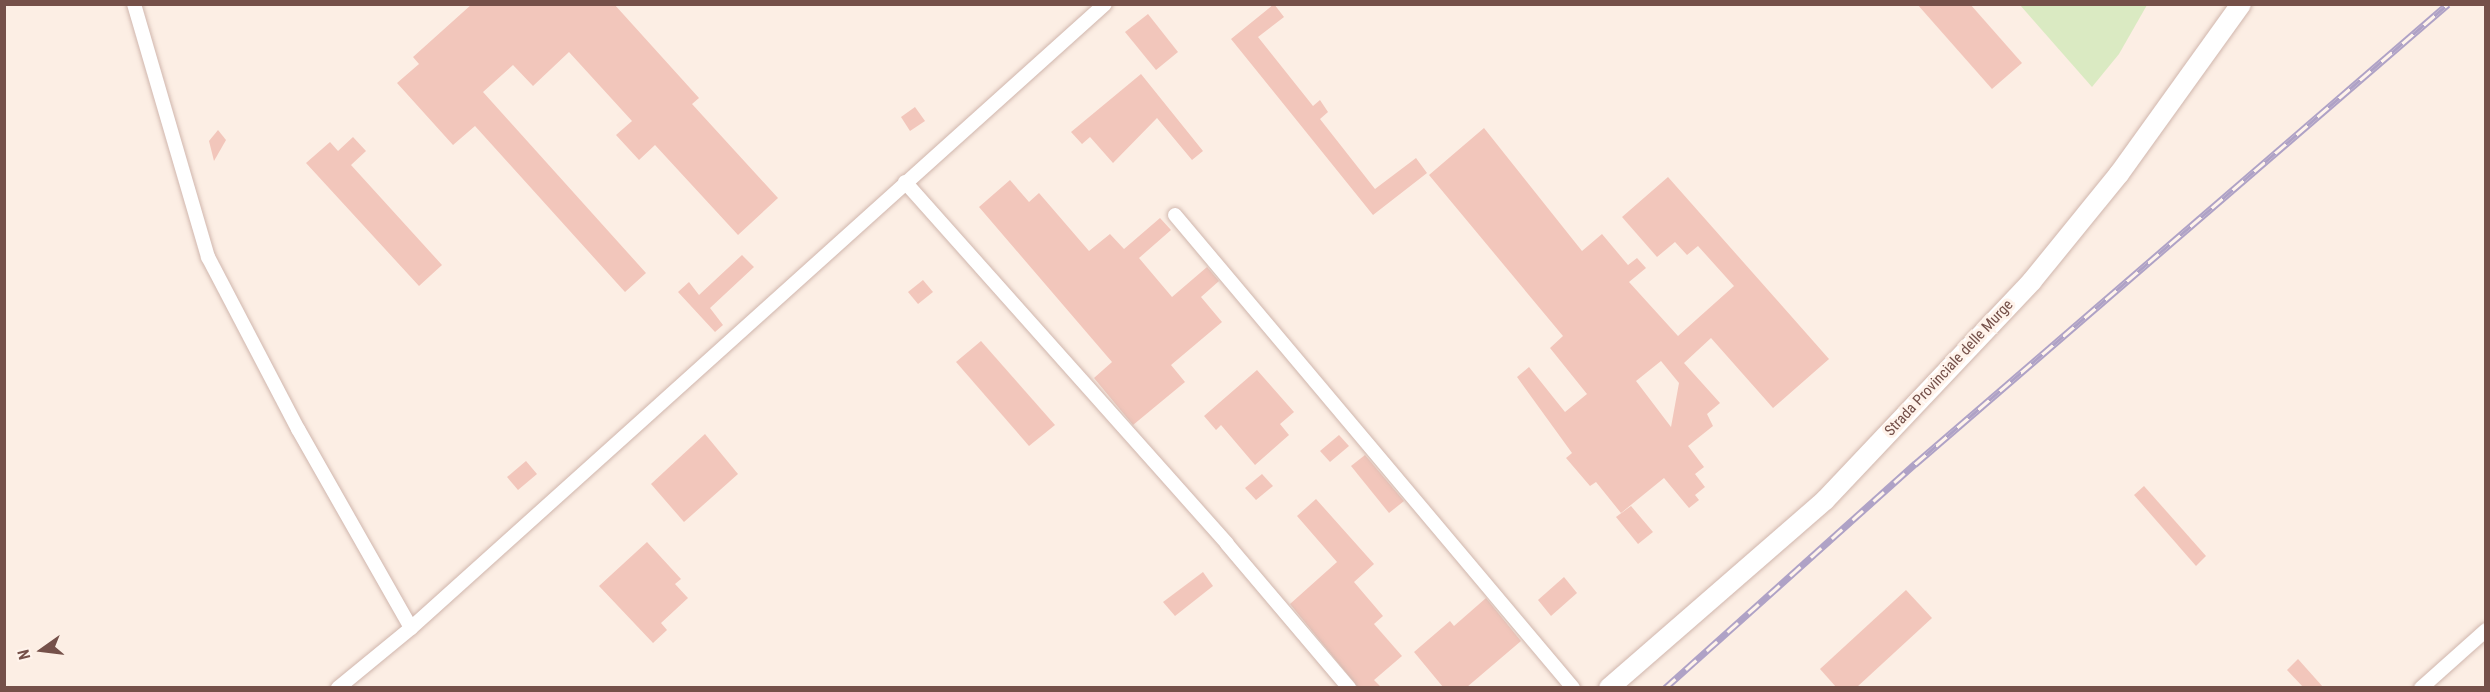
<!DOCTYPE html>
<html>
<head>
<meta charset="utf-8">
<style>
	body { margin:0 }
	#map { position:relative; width:2490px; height:692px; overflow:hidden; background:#fceee4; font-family:"Roboto Condensed",sans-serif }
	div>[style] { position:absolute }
	.green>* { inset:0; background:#daeac2 }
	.building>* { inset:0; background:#f2c6bb }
	.roads { filter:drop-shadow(0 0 2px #d0b6ad) drop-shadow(0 0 2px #d0b6ad) }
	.minor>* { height:14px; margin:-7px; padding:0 7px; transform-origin:7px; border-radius:7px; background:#fff }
	.secondary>* { height:20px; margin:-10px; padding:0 10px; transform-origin:10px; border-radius:10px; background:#fff }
	.rail>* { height:7px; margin-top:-3.5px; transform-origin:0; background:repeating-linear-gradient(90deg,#fff3eb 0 14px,#afa2c6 0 28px); box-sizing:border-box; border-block:2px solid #afa2c6 }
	span { translate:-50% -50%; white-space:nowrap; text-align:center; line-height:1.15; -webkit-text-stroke:6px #fff3eb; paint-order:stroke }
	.street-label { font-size:15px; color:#755049 }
	.frame { position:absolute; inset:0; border:6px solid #755049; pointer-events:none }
	.north { position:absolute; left:12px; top:620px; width:60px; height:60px; -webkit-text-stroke:4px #fff3eb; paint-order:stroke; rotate:256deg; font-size:16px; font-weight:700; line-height:24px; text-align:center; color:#755049 }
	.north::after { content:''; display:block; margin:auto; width:21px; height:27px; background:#755049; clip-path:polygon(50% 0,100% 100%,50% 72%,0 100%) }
</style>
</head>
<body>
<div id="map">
	<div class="green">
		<div style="clip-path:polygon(2020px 5px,2147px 5px,2119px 54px,2092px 87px)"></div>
	</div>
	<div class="building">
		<div style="clip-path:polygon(472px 4px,614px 4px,699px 98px,692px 104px,778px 198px,738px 235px,655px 145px,639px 160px,616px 135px,632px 121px,569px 52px,533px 86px,513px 65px,483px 92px,646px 273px,625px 292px,475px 126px,453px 145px,397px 83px,419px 64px,413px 57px)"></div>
		<div style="clip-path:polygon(1274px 4px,1284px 17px,1258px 37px,1313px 106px,1320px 100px,1328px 112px,1320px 119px,1375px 189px,1416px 158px,1427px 173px,1373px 215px,1231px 39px)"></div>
		<div style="clip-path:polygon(1917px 4px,1970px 4px,2022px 63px,1992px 89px)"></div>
		<div style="clip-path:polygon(1148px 14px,1178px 52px,1156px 70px,1125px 32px)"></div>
		<div style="clip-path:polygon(1141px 74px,1203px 151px,1192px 160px,1157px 118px,1113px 163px,1090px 137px,1082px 144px,1071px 132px)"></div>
		<div style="clip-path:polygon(915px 107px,925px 121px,910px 131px,901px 117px)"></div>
		<div style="clip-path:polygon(evenodd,1484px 128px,1582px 251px,1602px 234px,1628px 265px,1637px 258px,1646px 268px,1629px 282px,1678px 336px,1734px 286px,1698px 246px,1687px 255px,1675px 242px,1657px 257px,1622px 217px,1668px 177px,1829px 359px,1773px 408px,1711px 338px,1684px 363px,1720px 403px,1707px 414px,1713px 426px,1688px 446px,1704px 467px,1695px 474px,1705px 487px,1695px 495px,1699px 500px,1689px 508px,1664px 478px,1621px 513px,1596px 482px,1590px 486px,1566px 458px,1572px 453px,1517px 377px,1529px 367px,1565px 412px,1587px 394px,1550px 348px,1563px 336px,1429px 175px,1484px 128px,1661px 361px,1679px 383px,1671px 427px,1636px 381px,1661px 361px)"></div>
		<div style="clip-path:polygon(218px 130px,226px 140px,214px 161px,209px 141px)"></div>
		<div style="clip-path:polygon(353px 137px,366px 151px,351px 165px,442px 265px,419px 286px,306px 163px,330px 142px,338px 151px)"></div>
		<div style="clip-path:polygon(1010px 180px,1029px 202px,1039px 193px,1089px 251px,1110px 234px,1124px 249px,1160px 218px,1171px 230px,1139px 258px,1172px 297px,1207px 267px,1219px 281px,1201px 297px,1222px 322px,1171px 365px,1185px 382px,1133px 425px,1094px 378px,1112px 362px,979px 207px)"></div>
		<div style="clip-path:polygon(742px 255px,754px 267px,710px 308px,723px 325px,715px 332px,678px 292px,689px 282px,699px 295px)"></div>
		<div style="clip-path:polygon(923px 280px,933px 292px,918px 304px,908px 292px)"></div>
		<div style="clip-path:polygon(981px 341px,1055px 425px,1029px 446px,956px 362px)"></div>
		<div style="clip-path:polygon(1257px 370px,1294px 412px,1280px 424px,1289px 435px,1255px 465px,1221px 425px,1216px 430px,1204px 416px)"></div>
		<div style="clip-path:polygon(705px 434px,738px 474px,684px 522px,651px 484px)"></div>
		<div style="clip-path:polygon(1339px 435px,1349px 446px,1330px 462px,1320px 451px)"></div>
		<div style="clip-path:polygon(1365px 455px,1404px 501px,1389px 513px,1351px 466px)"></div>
		<div style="clip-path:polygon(526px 461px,537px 474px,518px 490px,507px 477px)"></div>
		<div style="clip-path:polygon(1262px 474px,1273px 486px,1256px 500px,1245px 488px)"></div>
		<div style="clip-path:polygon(2144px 486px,2206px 556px,2196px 566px,2134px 495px)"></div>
		<div style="clip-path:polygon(1316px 499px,1374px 564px,1354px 582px,1383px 616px,1374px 624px,1402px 656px,1374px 680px,1381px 687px,1358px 687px,1290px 604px,1337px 562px,1297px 516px)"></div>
		<div style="clip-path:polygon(1631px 506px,1653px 532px,1638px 544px,1616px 517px)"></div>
		<div style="clip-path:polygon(647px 542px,681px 579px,675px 584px,688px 598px,661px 623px,667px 630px,653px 643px,599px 586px)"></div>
		<div style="clip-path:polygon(1203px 572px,1213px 586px,1175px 616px,1163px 602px)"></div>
		<div style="clip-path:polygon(1564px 577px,1577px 593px,1551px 616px,1538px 600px)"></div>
		<div style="clip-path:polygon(1906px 590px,1932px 618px,1857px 687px,1836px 687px,1820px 669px)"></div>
		<div style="clip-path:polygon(1486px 598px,1521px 641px,1467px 687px,1443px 687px,1414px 652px,1450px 621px,1454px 626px)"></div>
		<div style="clip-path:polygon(2298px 659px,2323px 687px,2303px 687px,2287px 670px)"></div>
	</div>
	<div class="roads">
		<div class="minor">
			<div style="left:134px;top:4px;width:264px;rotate:73.7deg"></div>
			<div style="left:208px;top:257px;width:194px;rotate:62.4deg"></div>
			<div style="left:298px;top:429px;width:229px;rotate:60.4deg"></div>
			<div style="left:905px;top:182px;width:484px;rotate:48.3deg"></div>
			<div style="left:1227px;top:544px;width:189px;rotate:49.7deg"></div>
			<div style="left:1175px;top:215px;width:618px;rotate:49.92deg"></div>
			<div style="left:338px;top:688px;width:94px;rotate:-39.4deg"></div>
			<div style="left:411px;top:628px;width:933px;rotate:-41.96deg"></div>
			<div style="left:2421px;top:688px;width:87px;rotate:-41.7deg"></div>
		</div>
		<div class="secondary">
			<div style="left:1609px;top:688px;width:286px;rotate:-41deg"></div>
			<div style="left:1825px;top:500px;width:301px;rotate:-46.6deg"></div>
			<div style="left:2032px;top:281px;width:138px;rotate:-50.9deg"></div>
			<div style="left:2119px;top:174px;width:209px;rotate:-54.3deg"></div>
		</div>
	</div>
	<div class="rail">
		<div style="left:1665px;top:688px;width:336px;rotate:-41.9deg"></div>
		<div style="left:1915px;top:464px;width:704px;rotate:-40.8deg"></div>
	</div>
	<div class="street-label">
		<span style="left:1949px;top:368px;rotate:-47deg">Strada Provinciale delle Murge</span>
	</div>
	<div class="frame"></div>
	<div class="north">N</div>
</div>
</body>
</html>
